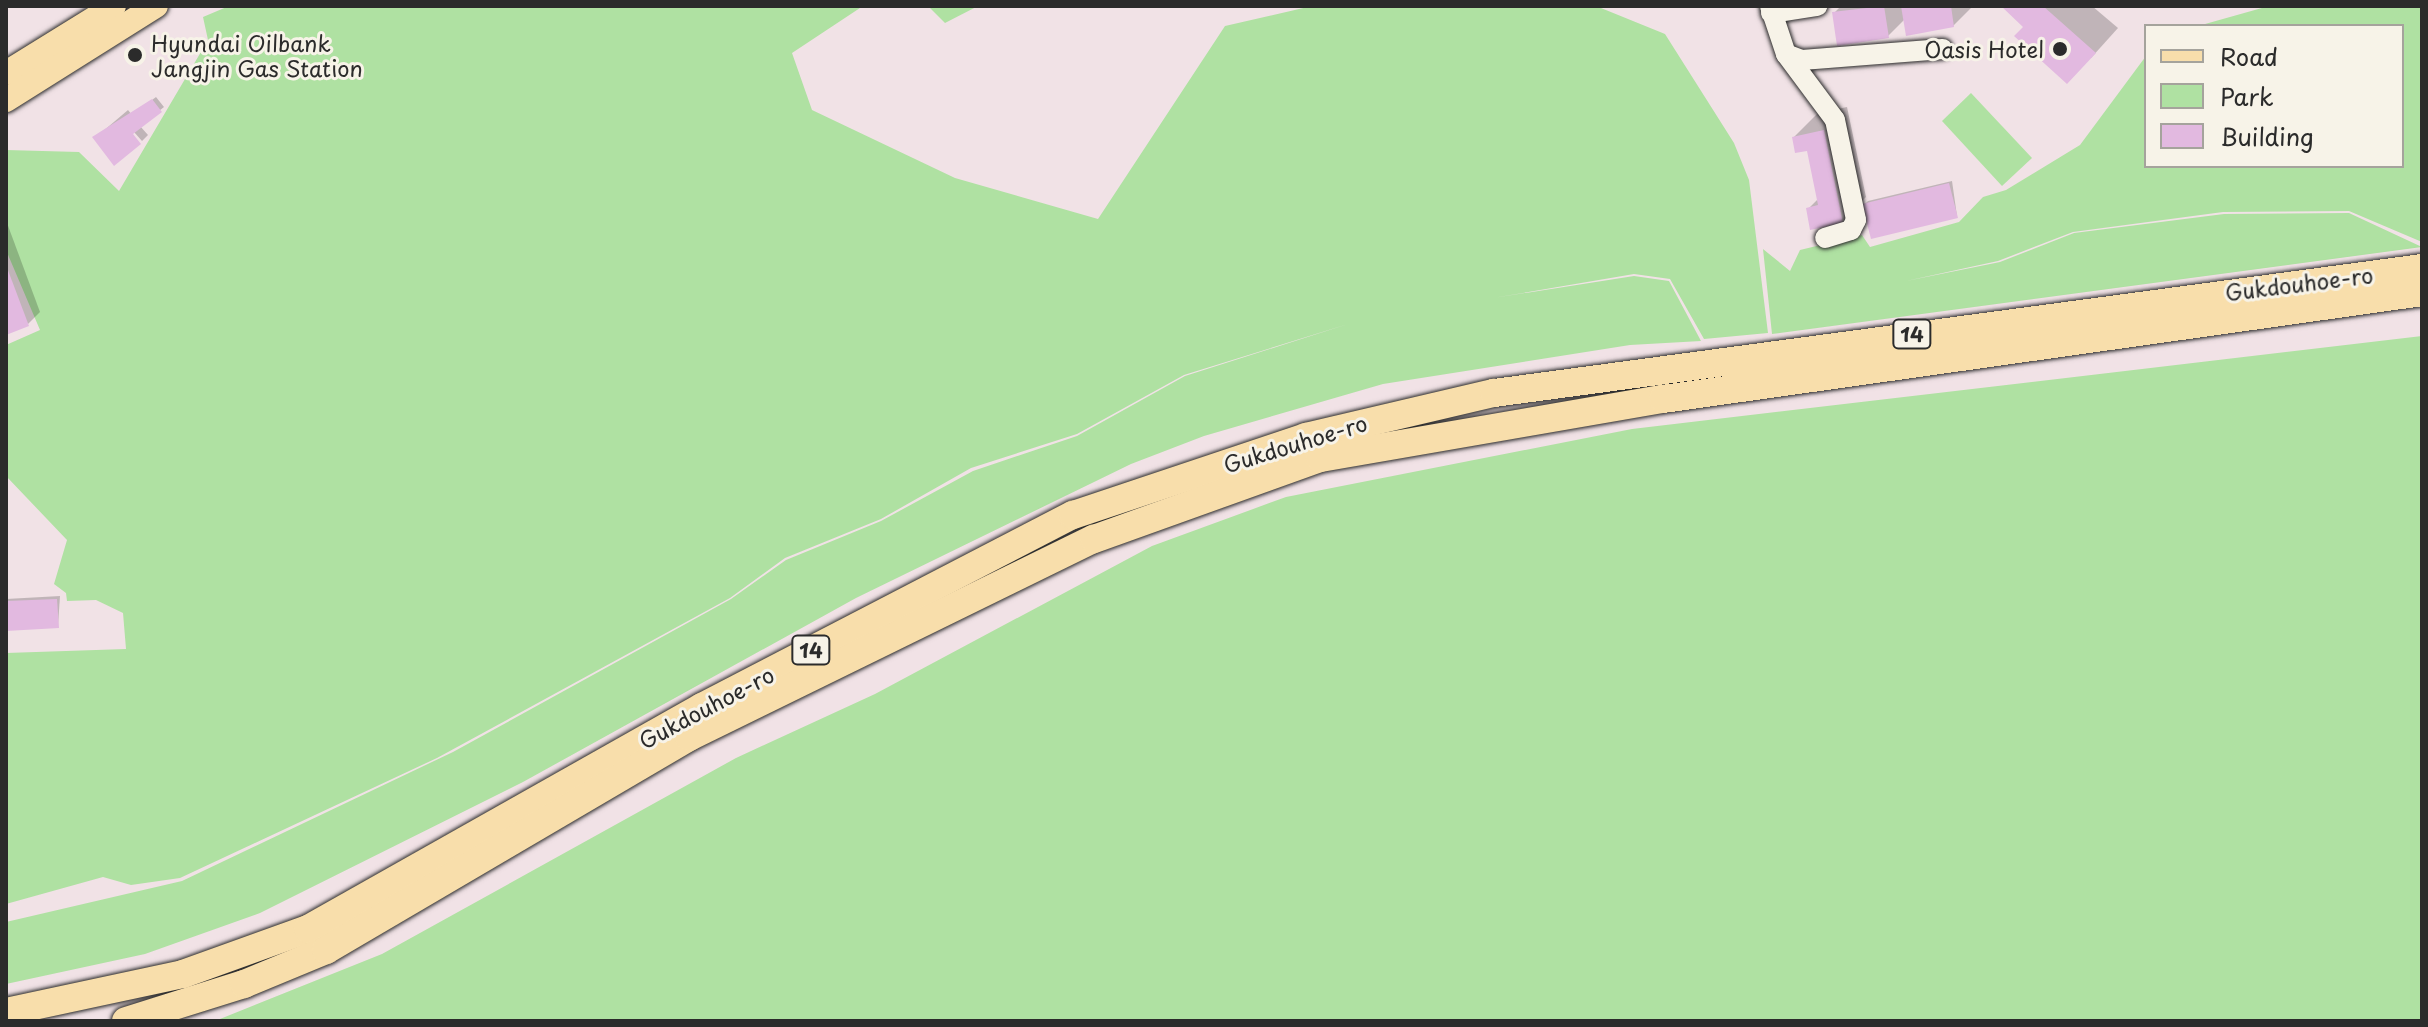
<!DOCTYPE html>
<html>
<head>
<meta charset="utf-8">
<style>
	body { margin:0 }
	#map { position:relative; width:2428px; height:1027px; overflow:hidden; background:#f1e2e6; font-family:"Playpen Sans",sans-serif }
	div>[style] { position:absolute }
	.green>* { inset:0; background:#afe1a2 }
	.shadow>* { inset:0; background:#0003 }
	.building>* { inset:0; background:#e2b9e0 }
	.roads { filter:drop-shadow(0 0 2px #2b2b2b) drop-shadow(0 0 2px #2b2b2b) }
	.minor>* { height:20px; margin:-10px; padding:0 10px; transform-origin:10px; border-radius:10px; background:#f7f3e8 }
	.major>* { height:24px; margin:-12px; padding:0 12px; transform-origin:12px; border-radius:12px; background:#f8deab }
	.highway>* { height:28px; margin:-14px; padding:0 14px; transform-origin:14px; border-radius:14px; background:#f8deab }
	.dots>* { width:22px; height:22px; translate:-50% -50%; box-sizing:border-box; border:4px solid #f7f3e8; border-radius:50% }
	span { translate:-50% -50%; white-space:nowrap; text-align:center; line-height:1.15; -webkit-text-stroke:6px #f7f3e8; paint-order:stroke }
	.shield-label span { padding:2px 6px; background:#f7f3e8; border:2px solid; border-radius:6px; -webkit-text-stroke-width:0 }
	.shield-label { font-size:20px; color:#2b2b2b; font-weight:700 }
	.poi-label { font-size:22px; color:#2b2b2b }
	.left { translate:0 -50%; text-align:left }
	.right { translate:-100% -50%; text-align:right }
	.street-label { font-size:22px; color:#2b2b2b }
	.frame { position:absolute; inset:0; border:8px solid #2b2b2b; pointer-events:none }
	.legend { position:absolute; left:2144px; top:24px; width:260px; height:144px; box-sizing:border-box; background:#f7f3e8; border:2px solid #a5a39c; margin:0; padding:10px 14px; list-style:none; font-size:24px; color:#2b2b2b }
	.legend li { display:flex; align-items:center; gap:16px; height:40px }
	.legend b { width:40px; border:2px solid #a5a39c }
</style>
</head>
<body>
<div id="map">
	<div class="green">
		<div style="clip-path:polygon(229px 6px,863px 6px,792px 53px,812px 110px,955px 178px,1098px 219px,1225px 26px,1312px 6px,1596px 6px,1665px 34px,1734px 143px,1749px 180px,1768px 333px,1704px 339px,1670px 279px,1634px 274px,1493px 298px,1634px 276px,1669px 281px,1701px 341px,1630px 345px,1383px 384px,1204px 436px,1131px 464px,856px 598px,523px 782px,260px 913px,145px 954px,6px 984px,6px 922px,182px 881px,453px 752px,731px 599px,786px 560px,881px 521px,973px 471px,1077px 436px,1185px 376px,1348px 324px,1184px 375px,1077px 434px,971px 468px,881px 519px,785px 558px,730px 598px,437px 758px,180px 878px,131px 885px,103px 877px,6px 904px,6px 653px,126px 649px,123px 613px,96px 600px,67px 601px,66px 593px,54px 584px,67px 540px,6px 476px,6px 345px,40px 330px,6px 250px,6px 150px,79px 152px,119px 191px,208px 40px,203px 17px)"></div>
		<div style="clip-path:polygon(928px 6px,978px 6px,945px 23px)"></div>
		<div style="clip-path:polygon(2269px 6px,2422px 6px,2422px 242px,2349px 211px,2223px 212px,2073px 232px,1998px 261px,1906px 281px,2000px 262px,2074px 233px,2224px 214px,2349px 213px,2422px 247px,1772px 334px,1763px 249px,1790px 271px,1800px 250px,1862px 235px,1870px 247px,1959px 222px,1983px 197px,2006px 190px,2080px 145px,2146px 56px,2146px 166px,2402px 166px,2402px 26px,2198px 26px)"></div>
		<div style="clip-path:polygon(1971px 93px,2032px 158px,2002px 186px,1942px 121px)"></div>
		<div style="clip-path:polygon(2422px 336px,2422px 1021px,215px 1021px,382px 954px,736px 758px,875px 694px,1152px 546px,1286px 497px,1632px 429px)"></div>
	</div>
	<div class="shadow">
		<div style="clip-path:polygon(1841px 6px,1973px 6px,1953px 26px,1905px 19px,1888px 36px,1834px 13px)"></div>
		<div style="clip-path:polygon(2004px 6px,2092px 6px,2118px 28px,2091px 58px)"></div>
		<div style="clip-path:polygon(156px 97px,164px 107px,140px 126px,148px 135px,142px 141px,134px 132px,95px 138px,128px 110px,132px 115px)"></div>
		<div style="clip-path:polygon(1847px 107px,1866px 197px,1842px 221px,1808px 209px,1819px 198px,1808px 149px,1794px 137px,1818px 113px)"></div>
		<div style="clip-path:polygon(1952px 181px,1957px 216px,1864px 205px,1868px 201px)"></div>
		<div style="clip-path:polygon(7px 223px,40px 312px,28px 324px,6px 332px)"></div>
		<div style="clip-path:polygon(60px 596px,58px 626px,6px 628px,6px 599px)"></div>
	</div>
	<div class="building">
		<div style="clip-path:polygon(1884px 6px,1889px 38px,1837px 46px,1832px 12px)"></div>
		<div style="clip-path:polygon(1901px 6px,1951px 6px,1954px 27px,1906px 36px)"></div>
		<div style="clip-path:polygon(2001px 6px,2043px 6px,2096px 53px,2067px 84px,2014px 36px,2023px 27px)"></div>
		<div style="clip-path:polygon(152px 99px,162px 112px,133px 134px,141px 144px,114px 166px,92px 137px)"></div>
		<div style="clip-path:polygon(1824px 130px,1843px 223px,1810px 230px,1806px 208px,1818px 205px,1807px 151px,1795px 153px,1792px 137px)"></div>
		<div style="clip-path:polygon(1949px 183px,1958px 218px,1871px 239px,1862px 204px)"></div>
		<div style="clip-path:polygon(6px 265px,29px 326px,6px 335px)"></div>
		<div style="clip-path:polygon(57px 599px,59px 628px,6px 631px,6px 601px)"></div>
	</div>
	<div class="roads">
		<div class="minor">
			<div style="left:1770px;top:6px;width:51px;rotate:71.6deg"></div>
			<div style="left:1786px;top:54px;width:17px;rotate:21deg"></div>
			<div style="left:1802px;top:60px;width:141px;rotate:-4.5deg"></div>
			<div style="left:1771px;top:13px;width:47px;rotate:-8.7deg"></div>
			<div style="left:1786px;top:54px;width:82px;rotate:53.4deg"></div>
			<div style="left:1835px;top:120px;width:102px;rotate:78.1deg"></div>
			<div style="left:1856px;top:220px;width:11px;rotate:117deg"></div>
			<div style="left:1851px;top:230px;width:27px;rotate:163deg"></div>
		</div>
		<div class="major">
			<div style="left:6px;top:73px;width:127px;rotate:-31.8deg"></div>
			<div style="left:6px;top:100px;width:177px;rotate:-32.1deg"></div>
		</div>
		<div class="highway">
			<div style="left:6px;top:1012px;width:181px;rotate:-12.1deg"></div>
			<div style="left:183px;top:974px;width:133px;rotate:-19.8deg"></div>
			<div style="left:308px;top:929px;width:452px;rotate:-29.4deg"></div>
			<div style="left:702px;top:707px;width:418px;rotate:-27.4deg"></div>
			<div style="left:1073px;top:515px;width:246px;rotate:-18.5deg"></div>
			<div style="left:1306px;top:437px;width:193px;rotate:-13.2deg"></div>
			<div style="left:1494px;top:393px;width:936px;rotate:-7.67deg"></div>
			<div style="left:126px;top:1021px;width:124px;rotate:-17.4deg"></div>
			<div style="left:244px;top:984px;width:89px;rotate:-22.5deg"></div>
			<div style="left:326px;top:950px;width:421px;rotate:-30.4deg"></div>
			<div style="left:689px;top:737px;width:451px;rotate:-26.1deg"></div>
			<div style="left:1094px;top:539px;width:240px;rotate:-19.7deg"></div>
			<div style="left:1320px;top:458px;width:348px;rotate:-9.8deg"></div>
			<div style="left:1663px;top:399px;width:767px;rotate:-8.02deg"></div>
		</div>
	</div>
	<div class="dots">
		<div style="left:2060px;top:49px;background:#2b2b2b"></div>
		<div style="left:135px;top:55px;background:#2b2b2b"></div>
	</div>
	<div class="shield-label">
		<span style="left:1912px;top:334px">14</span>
		<span style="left:811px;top:650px">14</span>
	</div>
	<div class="poi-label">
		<span class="left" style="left:151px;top:55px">Hyundai Oilbank<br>Jangjin Gas Station</span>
		<span class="right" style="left:2044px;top:49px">Oasis Hotel</span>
	</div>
	<div class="street-label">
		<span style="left:2299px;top:283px;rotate:-7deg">Gukdouhoe-ro</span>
		<span style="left:1295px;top:443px;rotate:-17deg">Gukdouhoe-ro</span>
		<span style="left:706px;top:707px;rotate:-28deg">Gukdouhoe-ro</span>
	</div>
	<div class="frame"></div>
	<ul class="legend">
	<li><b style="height:10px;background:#f8deab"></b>Road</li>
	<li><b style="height:22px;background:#afe1a2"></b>Park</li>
	<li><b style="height:22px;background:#e2b9e0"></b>Building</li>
	</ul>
</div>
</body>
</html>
